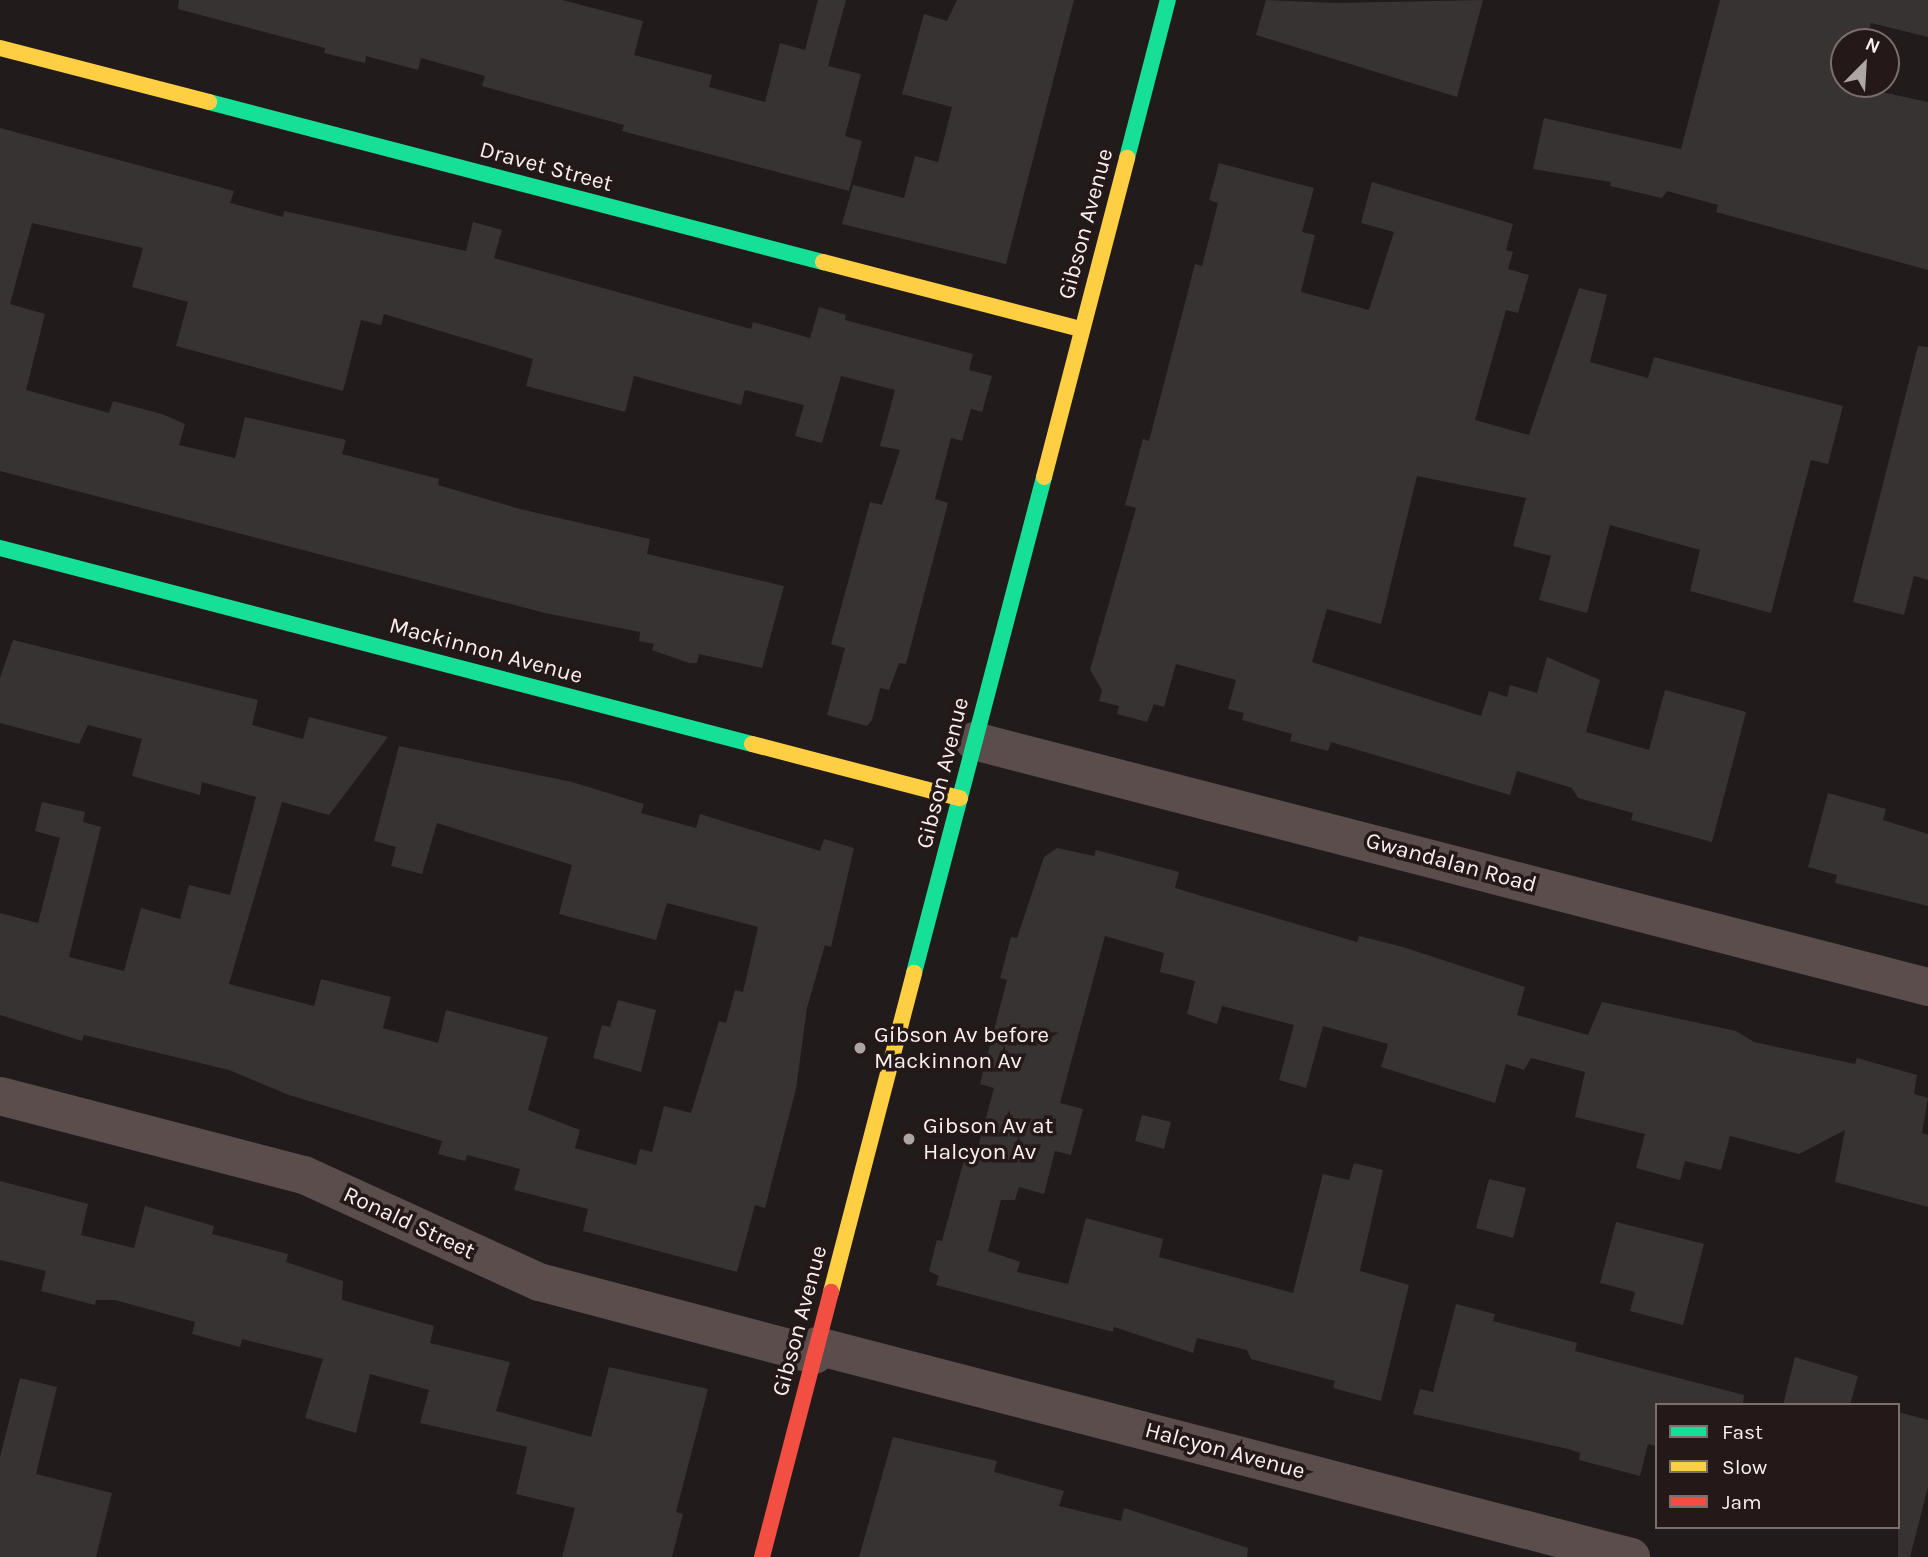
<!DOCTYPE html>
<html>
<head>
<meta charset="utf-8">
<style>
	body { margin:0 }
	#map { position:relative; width:1928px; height:1557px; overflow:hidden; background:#211b1b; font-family:Karla,sans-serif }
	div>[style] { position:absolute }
	.building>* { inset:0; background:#383333 }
	.street>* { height:38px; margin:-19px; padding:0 19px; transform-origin:19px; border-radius:19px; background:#5a4d4c }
	.fast>* { height:16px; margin:-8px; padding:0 8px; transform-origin:8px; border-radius:8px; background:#16e098 }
	.slow>* { height:16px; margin:-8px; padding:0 8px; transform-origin:8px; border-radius:8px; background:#ffcf43 }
	.jam>* { height:16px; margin:-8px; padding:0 8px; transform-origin:8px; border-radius:8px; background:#f24e42 }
	.dots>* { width:19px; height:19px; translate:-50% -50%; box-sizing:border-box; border:4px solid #241818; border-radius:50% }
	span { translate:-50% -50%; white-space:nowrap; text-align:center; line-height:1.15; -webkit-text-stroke:7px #241818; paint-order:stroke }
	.street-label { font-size:23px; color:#faf0f0 }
	.poi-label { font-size:23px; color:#faf0f0 }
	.left { translate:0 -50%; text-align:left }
	.legend { position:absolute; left:1655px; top:1403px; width:245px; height:126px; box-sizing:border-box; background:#241818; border:2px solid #7a6e6e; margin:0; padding:9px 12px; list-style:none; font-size:21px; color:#faf0f0 }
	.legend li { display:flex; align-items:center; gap:14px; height:35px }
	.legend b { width:35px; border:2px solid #7a6e6e }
	.north { position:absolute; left:1830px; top:28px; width:70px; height:70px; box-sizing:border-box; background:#241818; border:2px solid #7a6e6e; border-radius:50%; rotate:24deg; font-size:19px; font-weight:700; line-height:28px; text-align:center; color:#faf0f0 }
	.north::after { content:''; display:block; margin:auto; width:24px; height:32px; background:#aea5a5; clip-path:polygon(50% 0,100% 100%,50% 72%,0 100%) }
</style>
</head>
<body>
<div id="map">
	<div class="building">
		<div style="clip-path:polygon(179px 0,562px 0,643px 21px,634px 55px,712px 75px,709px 87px,765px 102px,780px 43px,805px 50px,818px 0,846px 0,828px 66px,861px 74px,845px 136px,862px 141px,849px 191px,622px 131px,624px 125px,482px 86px,485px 76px,421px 58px,418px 70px,366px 56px,365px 63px,324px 53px,325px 48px,178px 9px)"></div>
		<div style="clip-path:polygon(957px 0,1074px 0,1006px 264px,842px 224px,853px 185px,904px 198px,915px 156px,938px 162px,952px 107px,902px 94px,924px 14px,947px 21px)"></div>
		<div style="clip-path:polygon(1266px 0,1336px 3px,1483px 0,1457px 97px,1256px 35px)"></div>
		<div style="clip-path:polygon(1720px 0,1928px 0,1928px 37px,1871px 23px,1866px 42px,1844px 42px,1844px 84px,1928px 102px,1928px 270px,1716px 212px,1718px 205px,1667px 191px,1662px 198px,1610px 186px,1611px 182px,1533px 169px,1544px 118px,1681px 149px)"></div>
		<div style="clip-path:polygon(0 128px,234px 191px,230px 203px,283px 217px,284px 211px,466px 251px,473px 222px,502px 230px,494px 258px,751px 329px,753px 322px,810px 338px,819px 307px,846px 315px,845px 320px,973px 354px,969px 370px,992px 376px,982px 412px,971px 409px,962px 441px,951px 438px,935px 499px,948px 503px,906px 664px,899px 663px,889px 690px,880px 688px,872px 720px,867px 726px,827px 715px,845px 648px,831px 644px,870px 502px,882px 505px,900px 450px,880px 446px,895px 390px,841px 376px,822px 443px,795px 436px,804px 405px,745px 390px,741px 405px,634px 376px,625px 412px,526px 386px,533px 359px,384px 314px,381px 325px,361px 320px,343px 391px,176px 346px,188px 302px,132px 287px,143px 248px,32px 223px,10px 304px,45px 314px,26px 390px,109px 413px,113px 401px,162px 414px,185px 424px,179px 445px,235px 458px,245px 417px,346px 440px,342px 454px,439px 479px,438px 485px,520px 509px,650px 539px,647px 554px,784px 586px,762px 668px,699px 654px,697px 663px,689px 663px,652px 650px,654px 644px,639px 641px,640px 632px,545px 613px,0 471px)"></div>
		<div style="clip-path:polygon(1219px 163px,1314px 188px,1302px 232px,1315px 235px,1301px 292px,1369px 310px,1394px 232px,1361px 223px,1372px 182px,1513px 224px,1506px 250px,1513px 252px,1508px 269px,1529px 275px,1518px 313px,1506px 310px,1475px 420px,1529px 435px,1579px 288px,1607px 295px,1590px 362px,1648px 378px,1654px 357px,1843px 406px,1828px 464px,1811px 460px,1771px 613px,1690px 591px,1700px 550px,1610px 525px,1587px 613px,1539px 600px,1551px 556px,1513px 546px,1526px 498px,1417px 476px,1381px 624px,1327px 609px,1312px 662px,1481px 716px,1489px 691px,1507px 697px,1510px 685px,1537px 693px,1547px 657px,1600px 680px,1586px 732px,1649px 750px,1665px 690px,1746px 712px,1712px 842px,1631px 820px,1633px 813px,1578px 798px,1572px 788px,1517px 771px,1510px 795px,1331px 742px,1328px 751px,1290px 741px,1292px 734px,1242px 720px,1244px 713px,1228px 709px,1236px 680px,1176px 664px,1164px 707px,1154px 704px,1147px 722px,1117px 714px,1119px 706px,1099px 701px,1102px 690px,1090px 670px,1136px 508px,1125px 505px,1143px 439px,1149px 441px,1195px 264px,1202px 266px,1218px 203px,1209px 200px)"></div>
		<div style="clip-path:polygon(1918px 346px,1928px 347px,1928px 580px,1914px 576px,1904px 615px,1853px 602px)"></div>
		<div style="clip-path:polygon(13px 640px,258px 700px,252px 725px,303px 739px,309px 717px,388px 737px,329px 815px,282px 802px,229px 984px,314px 1006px,321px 979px,391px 997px,383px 1028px,438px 1043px,446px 1010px,548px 1037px,528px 1110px,580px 1130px,575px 1148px,636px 1165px,640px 1149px,652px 1152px,664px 1106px,691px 1113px,719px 1021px,726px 1023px,735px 990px,743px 992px,758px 927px,667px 903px,656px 940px,559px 914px,572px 865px,437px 823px,422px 874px,391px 866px,396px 847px,374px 841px,399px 746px,572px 782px,644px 804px,641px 813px,696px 828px,700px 814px,820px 851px,824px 839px,854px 848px,831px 947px,825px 945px,807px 1008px,796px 1089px,765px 1208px,755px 1205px,737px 1272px,583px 1231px,588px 1209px,514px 1190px,520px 1169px,467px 1155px,465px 1161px,438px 1154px,442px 1141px,289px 1095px,229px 1070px,84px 1035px,82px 1041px,0 1015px,0 913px,38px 923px,60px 838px,35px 831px,42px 802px,85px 812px,83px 822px,101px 827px,69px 957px,124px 971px,141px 908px,180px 919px,189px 885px,230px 895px,256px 797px,202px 782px,200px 795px,132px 776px,142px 739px,88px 725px,79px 744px,0 723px,0 678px)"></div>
		<div style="clip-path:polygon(1828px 793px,1886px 809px,1883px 820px,1928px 834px,1928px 906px,1835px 883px,1837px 875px,1808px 867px)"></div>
		<div style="clip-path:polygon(1057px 848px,1094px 856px,1096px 850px,1179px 872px,1175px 888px,1357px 942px,1359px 936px,1403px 947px,1525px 987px,1517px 1015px,1588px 1035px,1602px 1002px,1736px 1031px,1754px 1042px,1855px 1064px,1857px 1058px,1917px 1075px,1914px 1094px,1928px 1098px,1922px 1133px,1928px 1135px,1928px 1207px,1835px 1182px,1845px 1130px,1799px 1154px,1730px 1136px,1721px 1170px,1685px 1161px,1680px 1180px,1636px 1168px,1645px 1134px,1575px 1117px,1585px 1072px,1531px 1058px,1524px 1070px,1506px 1064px,1495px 1103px,1381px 1067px,1388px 1044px,1323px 1026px,1306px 1088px,1279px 1080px,1294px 1025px,1222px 1006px,1217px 1024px,1187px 1014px,1195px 981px,1160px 972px,1164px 953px,1105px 936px,1060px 1103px,1083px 1109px,1071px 1155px,1055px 1151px,1044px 1194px,1019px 1187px,1015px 1200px,1001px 1200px,988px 1251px,1020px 1262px,1017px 1272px,1068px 1284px,1086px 1218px,1163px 1239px,1159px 1257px,1293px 1293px,1323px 1174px,1349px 1180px,1354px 1163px,1383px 1170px,1360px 1271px,1409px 1285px,1381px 1401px,1333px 1388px,1335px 1381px,1251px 1359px,1247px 1350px,1197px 1338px,1193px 1353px,1114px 1327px,1113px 1332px,936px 1285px,939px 1276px,929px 1271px,937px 1240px,942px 1241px,967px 1149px,977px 1151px,994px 1088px,980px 1084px,1007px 980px,1000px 978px,1011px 937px,1017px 938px,1044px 857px)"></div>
		<div style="clip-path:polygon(618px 1000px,656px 1010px,641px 1072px,593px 1058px,602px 1025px,610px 1027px)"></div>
		<div style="clip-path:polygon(1142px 1115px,1171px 1122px,1164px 1149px,1135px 1141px)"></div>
		<div style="clip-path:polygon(1489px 1179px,1526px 1188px,1513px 1238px,1476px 1228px)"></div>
		<div style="clip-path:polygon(0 1181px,88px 1204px,81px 1235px,134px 1248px,145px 1206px,214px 1226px,212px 1234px,288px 1254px,286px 1262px,343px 1281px,342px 1300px,434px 1326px,430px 1343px,510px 1362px,496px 1411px,591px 1437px,609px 1367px,708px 1389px,676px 1512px,683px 1514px,672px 1557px,562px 1557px,575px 1508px,516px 1494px,527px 1447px,420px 1423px,429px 1390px,370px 1374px,356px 1433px,305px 1418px,323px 1359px,242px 1339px,240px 1347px,192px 1334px,195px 1322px,115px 1300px,96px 1300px,95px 1305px,41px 1291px,46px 1271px,0 1260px)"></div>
		<div style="clip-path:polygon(1616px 1222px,1704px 1244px,1683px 1325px,1630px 1311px,1635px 1292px,1600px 1283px)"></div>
		<div style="clip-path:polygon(1456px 1304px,1495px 1314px,1493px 1321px,1577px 1343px,1575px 1351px,1744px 1395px,1743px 1405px,1657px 1405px,1657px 1446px,1648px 1444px,1640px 1476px,1579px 1460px,1580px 1453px,1568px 1449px,1413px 1414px,1420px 1389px,1433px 1392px)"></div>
		<div style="clip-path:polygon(1795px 1357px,1858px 1376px,1850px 1405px,1783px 1405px)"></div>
		<div style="clip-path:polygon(20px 1378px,57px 1387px,36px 1474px,112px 1493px,96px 1557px,0 1557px,0 1457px)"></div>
		<div style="clip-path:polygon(1898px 1412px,1928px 1420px,1928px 1487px,1910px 1557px,1898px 1557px)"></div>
		<div style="clip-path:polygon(893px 1437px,997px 1461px,994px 1472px,1064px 1491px,1059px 1506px,1121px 1521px,1124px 1508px,1248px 1548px,1247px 1557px,859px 1557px)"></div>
	</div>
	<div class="street">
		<div style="left:974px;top:741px;width:985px;rotate:14.46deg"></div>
		<div style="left:0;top:1096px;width:314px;rotate:14.6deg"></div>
		<div style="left:304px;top:1175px;width:258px;rotate:24.5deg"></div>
		<div style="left:539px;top:1282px;width:285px;rotate:14.8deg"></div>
		<div style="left:817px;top:1346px;width:841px;rotate:14.53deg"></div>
	</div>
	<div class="fast">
		<div style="left:209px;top:102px;width:635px;rotate:14.61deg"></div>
		<div style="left:1127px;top:158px;width:163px;rotate:-75.5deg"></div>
		<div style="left:0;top:548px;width:777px;rotate:14.61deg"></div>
		<div style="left:914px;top:973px;width:513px;rotate:-75.31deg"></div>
	</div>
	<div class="slow">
		<div style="left:0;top:48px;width:216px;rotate:14.5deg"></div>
		<div style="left:823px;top:262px;width:267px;rotate:14.6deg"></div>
		<div style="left:1044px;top:477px;width:330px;rotate:-75.4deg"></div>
		<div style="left:752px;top:744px;width:215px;rotate:14.6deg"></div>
		<div style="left:831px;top:1292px;width:330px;rotate:-75.4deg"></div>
	</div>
	<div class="jam">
		<div style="left:762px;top:1557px;width:274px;rotate:-75.4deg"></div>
	</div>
	<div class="dots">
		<div style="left:860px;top:1048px;background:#aea5a5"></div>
		<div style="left:909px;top:1139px;background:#aea5a5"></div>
	</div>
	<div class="street-label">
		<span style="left:546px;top:167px;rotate:15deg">Dravet Street</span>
		<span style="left:1086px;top:224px;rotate:-75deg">Gibson Avenue</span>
		<span style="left:486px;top:651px;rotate:15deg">Mackinnon Avenue</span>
		<span style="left:943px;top:773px;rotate:-76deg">Gibson Avenue</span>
		<span style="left:1451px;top:863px;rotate:15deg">Gwandalan Road</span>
		<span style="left:409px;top:1223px;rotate:25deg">Ronald Street</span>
		<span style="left:800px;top:1321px;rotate:-75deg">Gibson Avenue</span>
		<span style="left:1225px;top:1451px;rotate:15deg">Halcyon Avenue</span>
	</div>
	<div class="poi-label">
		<span class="left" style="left:874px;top:1048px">Gibson Av before<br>Mackinnon Av</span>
		<span class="left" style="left:923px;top:1139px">Gibson Av at<br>Halcyon Av</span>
	</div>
	<ul class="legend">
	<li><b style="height:9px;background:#16e098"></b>Fast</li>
	<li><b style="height:9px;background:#ffcf43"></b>Slow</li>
	<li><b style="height:9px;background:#f24e42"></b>Jam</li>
	</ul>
	<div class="north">N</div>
</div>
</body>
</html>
